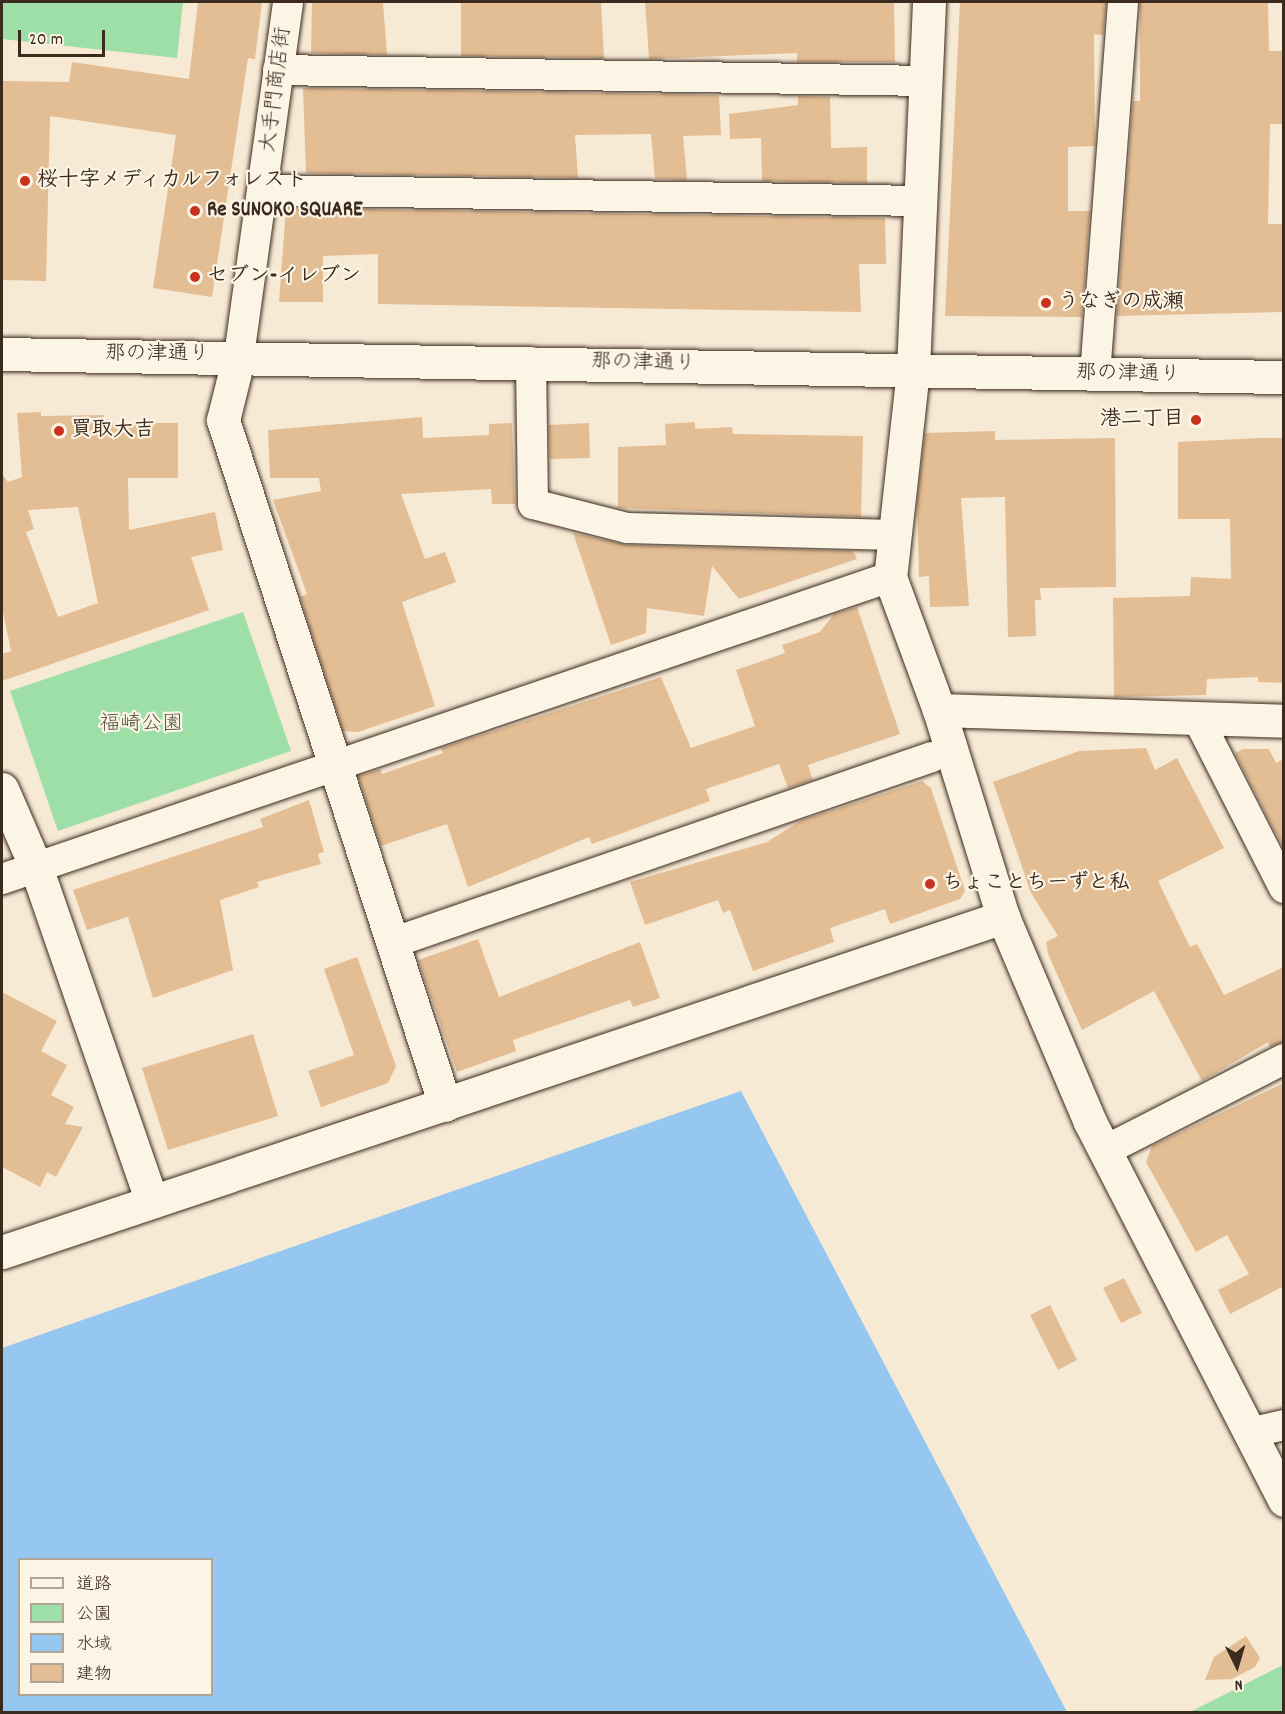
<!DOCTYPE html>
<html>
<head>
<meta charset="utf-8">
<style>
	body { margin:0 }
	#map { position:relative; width:1285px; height:1714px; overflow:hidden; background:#f7ead5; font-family:Dekko,"Klee One",sans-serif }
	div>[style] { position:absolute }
	.green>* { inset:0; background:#9edea7 }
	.water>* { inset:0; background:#95c7f1 }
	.building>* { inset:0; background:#e3bd94 }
	.roads { filter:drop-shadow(0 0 2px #3b2a1e) drop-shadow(0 0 2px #3b2a1e) }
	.street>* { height:30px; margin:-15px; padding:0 15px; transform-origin:15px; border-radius:15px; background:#fcf5e5 }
	.secondary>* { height:33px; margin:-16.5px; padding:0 16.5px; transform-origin:16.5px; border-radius:16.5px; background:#fcf5e5 }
	.dots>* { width:16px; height:16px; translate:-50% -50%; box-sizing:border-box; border:3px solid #fcf5e5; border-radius:50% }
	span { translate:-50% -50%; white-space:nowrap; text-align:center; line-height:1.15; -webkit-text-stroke:4.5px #fcf5e5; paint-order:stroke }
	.street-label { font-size:21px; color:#3b2a1e }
	.poi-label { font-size:21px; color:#3b2a1e; font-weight:700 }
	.left { translate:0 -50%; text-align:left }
	.right { translate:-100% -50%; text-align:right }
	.park-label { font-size:21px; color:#545740 }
	.frame { position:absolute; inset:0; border:3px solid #3b2a1e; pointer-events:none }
	.legend { position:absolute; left:18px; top:1558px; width:195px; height:138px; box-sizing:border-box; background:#fcf5e5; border:2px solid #afa495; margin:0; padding:8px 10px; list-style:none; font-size:18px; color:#3b2a1e }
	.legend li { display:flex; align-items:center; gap:12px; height:30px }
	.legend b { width:30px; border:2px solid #afa495 }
	.north { position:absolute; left:1207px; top:1636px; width:60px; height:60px; -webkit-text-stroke:4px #fcf5e5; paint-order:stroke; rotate:175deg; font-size:16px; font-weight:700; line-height:24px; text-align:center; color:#3b2a1e }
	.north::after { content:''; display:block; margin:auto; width:21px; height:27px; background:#3b2a1e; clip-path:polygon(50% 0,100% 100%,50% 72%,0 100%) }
	.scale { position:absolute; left:18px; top:30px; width:87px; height:27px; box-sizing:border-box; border:3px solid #3b2a1e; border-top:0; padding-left:8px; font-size:18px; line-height:21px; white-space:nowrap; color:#3b2a1e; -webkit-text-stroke:4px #fcf5e5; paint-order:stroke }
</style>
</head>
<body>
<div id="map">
	<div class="green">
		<div style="clip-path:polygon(2px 2px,183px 2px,177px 58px,2px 39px)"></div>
		<div style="clip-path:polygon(243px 612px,291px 751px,58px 831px,10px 691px)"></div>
		<div style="clip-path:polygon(1283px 1665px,1283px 1712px,1190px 1712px)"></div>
	</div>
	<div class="water">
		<div style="clip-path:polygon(evenodd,741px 1091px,1067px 1712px,2px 1712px,2px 1348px,741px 1091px,20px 1560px,212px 1560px,212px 1694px,20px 1694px,20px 1560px)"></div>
	</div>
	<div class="building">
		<div style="clip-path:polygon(198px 2px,262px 2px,255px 59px,248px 58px,212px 297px,153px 288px,176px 135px,50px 116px,46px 281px,2px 280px,2px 81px,69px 82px,72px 62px,189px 79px)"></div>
		<div style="clip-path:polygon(312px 2px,383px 2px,387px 55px,311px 53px)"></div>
		<div style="clip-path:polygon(461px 2px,601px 2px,604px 58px,461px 56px)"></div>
		<div style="clip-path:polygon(645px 2px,894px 2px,895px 62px,797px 62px,797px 53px,649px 59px)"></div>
		<div style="clip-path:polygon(960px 2px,1106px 2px,1103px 35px,1094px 34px,1095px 146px,1068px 147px,1068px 211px,1090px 211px,1082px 317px,945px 316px)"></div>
		<div style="clip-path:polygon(1140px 2px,1268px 2px,1269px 51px,1284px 51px,1284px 124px,1270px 124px,1268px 224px,1284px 224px,1284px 312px,1117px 316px,1133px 101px,1140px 101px)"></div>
		<div style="clip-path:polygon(303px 88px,719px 95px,721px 135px,683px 136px,687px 180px,655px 179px,651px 134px,575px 135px,578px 178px,306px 173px)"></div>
		<div style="clip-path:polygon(798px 96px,830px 97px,831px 148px,867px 147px,867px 183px,762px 181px,761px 138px,730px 139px,729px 114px,798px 105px)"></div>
		<div style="clip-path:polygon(286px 208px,885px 218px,886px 264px,859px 264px,861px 312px,378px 304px,378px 254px,323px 256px,323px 302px,279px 302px)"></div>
		<div style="clip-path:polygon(evenodd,41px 412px,41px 416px,104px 415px,104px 423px,178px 423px,178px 478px,128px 478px,129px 530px,215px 512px,223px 550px,191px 557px,209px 610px,2px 681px,2px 654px,11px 651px,2px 607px,2px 474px,8px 482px,22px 477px,17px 413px,41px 412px,78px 507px,98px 603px,58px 617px,26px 532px,34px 529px,28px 510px,78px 507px)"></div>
		<div style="clip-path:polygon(422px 417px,423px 438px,489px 435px,489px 424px,512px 423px,515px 504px,492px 504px,491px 489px,401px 494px,425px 559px,445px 552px,456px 582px,402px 602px,435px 706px,358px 732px,343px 731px,300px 597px,307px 594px,273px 500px,321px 491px,319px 478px,270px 478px,268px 430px)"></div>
		<div style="clip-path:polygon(695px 422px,695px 429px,732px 427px,733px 434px,863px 436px,861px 517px,618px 508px,618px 447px,666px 445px,665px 424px)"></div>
		<div style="clip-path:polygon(589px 423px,590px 458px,550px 459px,549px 425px)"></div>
		<div style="clip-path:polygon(995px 431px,995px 440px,1115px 438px,1116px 587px,1040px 588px,1041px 600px,1035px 600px,1036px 636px,1008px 637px,1005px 497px,961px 498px,969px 606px,930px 607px,929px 576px,919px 577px,917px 502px,925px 433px)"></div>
		<div style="clip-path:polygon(1259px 438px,1284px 438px,1284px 683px,1258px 682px,1258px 677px,1207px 679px,1206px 695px,1114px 697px,1113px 598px,1190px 596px,1191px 577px,1231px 579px,1230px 519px,1178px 519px,1178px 442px)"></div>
		<div style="clip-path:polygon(573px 533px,627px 545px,853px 551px,857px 559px,739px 599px,712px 566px,704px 616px,647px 608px,646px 633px,611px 645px)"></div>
		<div style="clip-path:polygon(857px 607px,900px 734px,808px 765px,813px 780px,788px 788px,779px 764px,706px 789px,710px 801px,592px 844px,589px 837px,468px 887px,447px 824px,381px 846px,358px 776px,380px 769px,382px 774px,443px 753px,441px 748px,661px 677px,691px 748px,755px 726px,736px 670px,785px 653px,782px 645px,820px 632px,834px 614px)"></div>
		<div style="clip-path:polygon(1146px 748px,1155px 770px,1177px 758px,1224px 848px,1158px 881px,1190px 947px,1197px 944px,1224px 995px,1284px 967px,1284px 1042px,1270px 1047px,1268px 1042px,1202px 1081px,1154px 991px,1082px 1030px,1048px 954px,1046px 942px,1058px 936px,1031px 893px,993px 782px,1079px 751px)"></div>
		<div style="clip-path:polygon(1243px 749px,1269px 749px,1276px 763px,1284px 759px,1284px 849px,1235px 753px)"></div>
		<div style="clip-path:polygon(922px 781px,931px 788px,965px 891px,960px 899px,890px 924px,885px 909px,830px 928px,834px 942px,753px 971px,730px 910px,723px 913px,718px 900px,645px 925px,630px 882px,767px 842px,800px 821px)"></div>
		<div style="clip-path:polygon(309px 800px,324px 852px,318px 854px,321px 864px,257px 882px,259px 887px,220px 900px,233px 970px,153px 998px,128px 917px,87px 930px,73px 890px,263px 827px,260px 819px)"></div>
		<div style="clip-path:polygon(478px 939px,499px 997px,640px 942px,660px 998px,633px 1007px,630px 1000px,513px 1040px,516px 1051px,457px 1072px,418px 960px)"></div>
		<div style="clip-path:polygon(357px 957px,396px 1066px,388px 1083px,321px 1107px,308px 1071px,354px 1055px,324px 969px)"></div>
		<div style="clip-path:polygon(2px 992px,57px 1021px,41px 1051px,67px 1065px,51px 1095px,74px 1107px,65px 1124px,83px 1127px,56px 1177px,47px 1172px,40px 1187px,2px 1167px)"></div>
		<div style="clip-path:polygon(253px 1034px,278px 1116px,168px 1150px,142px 1068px)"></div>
		<div style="clip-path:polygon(1284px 1083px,1284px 1286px,1230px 1314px,1218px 1290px,1249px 1274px,1227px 1235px,1196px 1252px,1146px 1162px,1152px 1146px)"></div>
		<div style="clip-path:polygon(1124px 1278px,1142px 1313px,1121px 1323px,1103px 1288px)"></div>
		<div style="clip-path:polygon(1050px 1305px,1077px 1360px,1058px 1370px,1030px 1315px)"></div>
		<div style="clip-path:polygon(1246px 1636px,1260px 1658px,1255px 1667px,1232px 1679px,1205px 1680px,1214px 1657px)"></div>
	</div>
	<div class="roads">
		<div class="street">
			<div style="left:278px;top:70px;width:647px;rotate:0.97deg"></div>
			<div style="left:264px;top:190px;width:655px;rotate:0.96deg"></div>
			<div style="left:239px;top:356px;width:357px;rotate:-82.1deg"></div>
			<div style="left:531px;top:362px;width:142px;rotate:89.2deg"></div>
			<div style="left:533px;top:504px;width:97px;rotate:14.3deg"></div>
			<div style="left:627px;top:528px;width:268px;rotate:1.5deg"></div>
			<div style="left:1095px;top:375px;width:374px;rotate:-85.7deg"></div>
			<div style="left:1198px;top:719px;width:190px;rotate:63deg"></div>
			<div style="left:2px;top:879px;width:938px;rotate:-18.78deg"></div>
			<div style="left:392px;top:943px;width:571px;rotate:-19.01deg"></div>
			<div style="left:1106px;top:1150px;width:200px;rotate:-27.1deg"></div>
			<div style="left:1249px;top:1433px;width:36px;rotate:-13deg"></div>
		</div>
		<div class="secondary">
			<div style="left:929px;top:2px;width:368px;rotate:92.5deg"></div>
			<div style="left:913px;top:370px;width:208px;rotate:96.3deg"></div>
			<div style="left:890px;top:577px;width:142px;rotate:69.8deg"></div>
			<div style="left:939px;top:710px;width:217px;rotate:72.8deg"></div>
			<div style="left:1003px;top:917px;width:223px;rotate:67deg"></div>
			<div style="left:1090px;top:1122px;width:425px;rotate:62.8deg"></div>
			<div style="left:2px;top:354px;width:1282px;rotate:1.03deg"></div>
			<div style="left:239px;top:356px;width:66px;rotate:104deg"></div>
			<div style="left:223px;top:420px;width:720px;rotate:72.04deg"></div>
			<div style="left:939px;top:710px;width:345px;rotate:1.8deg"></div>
			<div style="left:2px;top:789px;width:88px;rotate:66.6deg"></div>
			<div style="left:37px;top:870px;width:348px;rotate:70.9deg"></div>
			<div style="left:2px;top:1252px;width:1056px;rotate:-18.5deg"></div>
		</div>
	</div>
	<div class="dots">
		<div style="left:25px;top:181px;background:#c8321e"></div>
		<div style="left:195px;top:211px;background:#c8321e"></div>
		<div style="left:195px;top:277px;background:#c8321e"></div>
		<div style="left:1046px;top:303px;background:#c8321e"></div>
		<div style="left:1196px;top:420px;background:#c8321e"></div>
		<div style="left:59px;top:431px;background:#c8321e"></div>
		<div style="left:930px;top:884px;background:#c8321e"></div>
	</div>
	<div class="street-label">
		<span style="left:277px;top:90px;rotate:-83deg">大手門商店街</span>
		<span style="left:157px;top:355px">那の津通り</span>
		<span style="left:643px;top:364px;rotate:1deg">那の津通り</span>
		<span style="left:1128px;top:375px;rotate:1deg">那の津通り</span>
	</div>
	<div class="poi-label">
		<span class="left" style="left:37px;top:181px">桜十字メディカルフォレスト</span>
		<span class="left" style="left:207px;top:211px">Re SUNOKO SQUARE</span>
		<span class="left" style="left:207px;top:277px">セブン-イレブン</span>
		<span class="left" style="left:1058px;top:303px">うなぎの成瀬</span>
		<span class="right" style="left:1184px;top:420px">港二丁目</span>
		<span class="left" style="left:71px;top:431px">買取大吉</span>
		<span class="left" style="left:942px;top:884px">ちょことちーずと私</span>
	</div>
	<div class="park-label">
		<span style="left:141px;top:725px">福崎公園</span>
	</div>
	<div class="frame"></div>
	<ul class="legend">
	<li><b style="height:8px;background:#fcf5e5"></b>道路</li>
	<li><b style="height:16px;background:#9edea7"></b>公園</li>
	<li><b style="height:16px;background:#95c7f1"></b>水域</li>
	<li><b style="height:16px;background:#e3bd94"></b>建物</li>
	</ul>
	<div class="north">N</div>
	<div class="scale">20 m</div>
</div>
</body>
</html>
